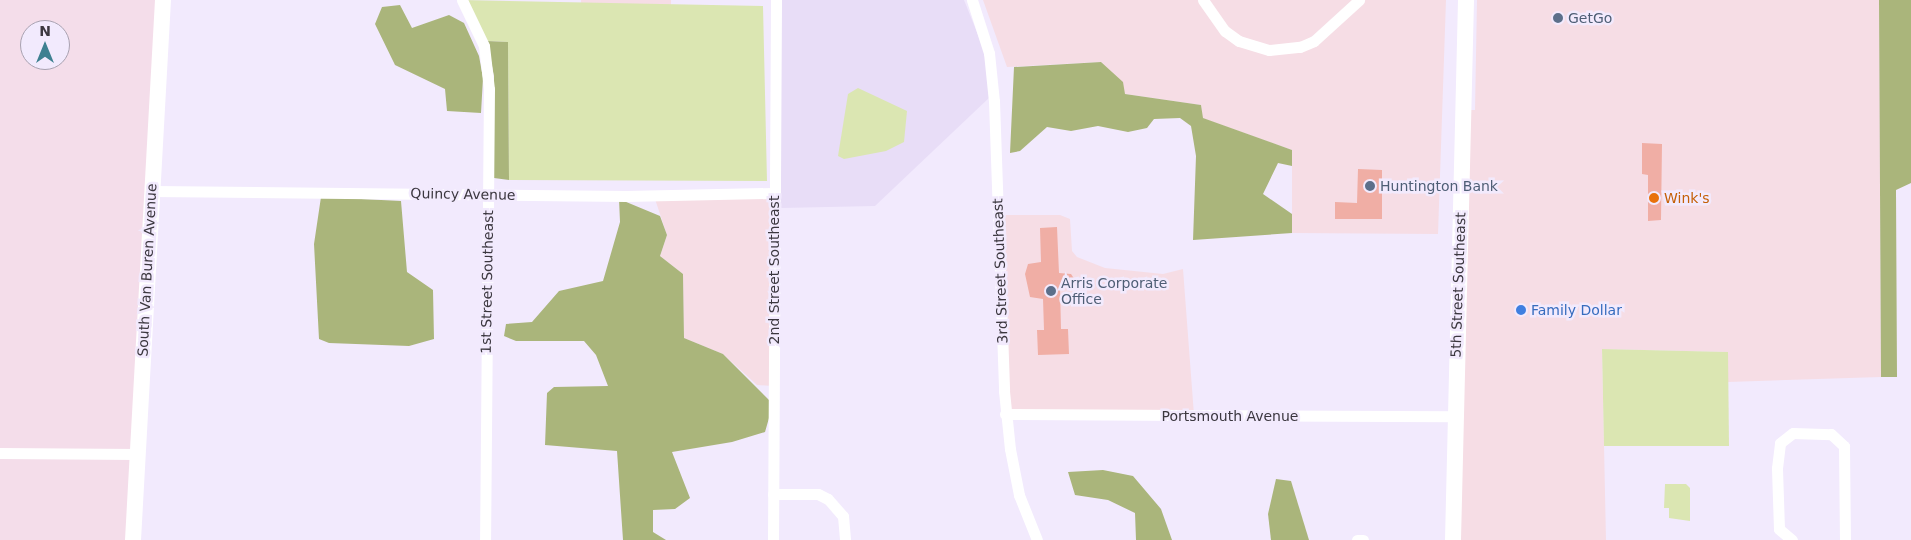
<!DOCTYPE html>
<html>
<head>
<meta charset="utf-8">
<style>
	body { margin:0 }
	#map { position:relative; width:1911px; height:540px; overflow:hidden; background:#f2eafd; font-family:"DejaVu Sans",sans-serif }
	div>[style] { position:absolute }
	.commercial>* { inset:0; background:#f6dde5 }
	.industrial>* { inset:0; background:#f4ddea }
	.built>* { inset:0; background:#e8ddf7 }
	.green>* { inset:0; background:#dbe6b2 }
	.forest>* { inset:0; background:#aab57b }
	.building>* { inset:0; background:#f0aea5 }
	.minor>* { height:11px; margin:-5.5px; padding:0 5.5px; transform-origin:5.5px; border-radius:5.5px; background:#fff }
	.secondary>* { height:16px; margin:-8px; padding:0 8px; transform-origin:8px; border-radius:8px; background:#fff }
	.dots>* { width:14px; height:14px; translate:-50% -50%; box-sizing:border-box; border:2px solid #f2eafd; border-radius:50% }
	span { translate:-50% -50%; white-space:nowrap; text-align:center; line-height:1.15; -webkit-text-stroke:5px #f2eafd; paint-order:stroke }
	.service-label { font-size:14px; color:#4e5e75 }
	.left { translate:0 -50%; text-align:left }
	.street-label { font-size:14px; color:#3b373f }
	.food-label { font-size:14px; color:#c56008 }
	.shop-label { font-size:14px; color:#366cbe }
	.north { position:absolute; left:20px; top:20px; width:50px; height:50px; box-sizing:border-box; background:#f2eafd; border:1px solid #a9a2b1; border-radius:50%; rotate:0deg; font-size:14px; font-weight:700; line-height:20px; text-align:center; color:#3b373f }
	.north::after { content:''; display:block; margin:auto; width:18px; height:22px; background:#3e8091; clip-path:polygon(50% 0,100% 100%,50% 72%,0 100%) }
</style>
</head>
<body>
<div id="map">
	<div class="commercial">
		<div style="clip-path:polygon(581px 0,671px 0,671px 6px,581px 5px)"></div>
		<div style="clip-path:polygon(983px 0,1446px 0,1438px 234px,1292px 233px,1292px 150px,1202px 118px,1201px 105px,1125px 94px,1101px 62px,1007px 67px)"></div>
		<div style="clip-path:polygon(1477px 0,1879px 0,1881px 377px,1728px 382px,1728px 352px,1602px 349px,1606px 540px,1453px 540px,1463px 110px,1475px 110px)"></div>
		<div style="clip-path:polygon(775px 193px,773px 386px,757px 385px,723px 354px,684px 338px,683px 274px,660px 256px,667px 235px,654px 196px)"></div>
		<div style="clip-path:polygon(999px 215px,1060px 215px,1070px 219px,1072px 251px,1077px 257px,1105px 268px,1163px 274px,1183px 269px,1194px 415px,1005px 414px)"></div>
	</div>
	<div class="industrial">
		<div style="clip-path:polygon(evenodd,0 0,163px 0,133px 540px,0 540px,0 0,30px 30px,60px 30px,60px 60px,30px 60px,30px 30px)"></div>
	</div>
	<div class="built">
		<div style="clip-path:polygon(781px 0,964px 0,985px 52px,990px 97px,875px 206px,781px 208px)"></div>
	</div>
	<div class="green">
		<div style="clip-path:polygon(462px 0,763px 6px,767px 181px,509px 180px,508px 42px,487px 41px)"></div>
		<div style="clip-path:polygon(858px 88px,907px 111px,904px 142px,886px 151px,844px 159px,838px 156px,848px 94px)"></div>
		<div style="clip-path:polygon(1602px 349px,1728px 352px,1729px 446px,1604px 446px)"></div>
		<div style="clip-path:polygon(1665px 484px,1686px 484px,1690px 488px,1690px 521px,1669px 518px,1669px 508px,1664px 508px)"></div>
	</div>
	<div class="forest">
		<div style="clip-path:polygon(1879px 0,1911px 0,1911px 183px,1896px 190px,1897px 377px,1881px 377px)"></div>
		<div style="clip-path:polygon(400px 5px,412px 28px,449px 15px,464px 23px,479px 56px,483px 78px,481px 113px,447px 111px,445px 89px,395px 65px,375px 24px,382px 7px)"></div>
		<div style="clip-path:polygon(487px 41px,508px 42px,509px 180px,494px 178px,494px 76px)"></div>
		<div style="clip-path:polygon(1101px 62px,1123px 82px,1125px 94px,1201px 105px,1203px 118px,1292px 150px,1292px 166px,1278px 163px,1263px 194px,1292px 214px,1292px 233px,1193px 240px,1196px 156px,1191px 126px,1180px 118px,1154px 119px,1147px 128px,1128px 132px,1098px 126px,1071px 131px,1047px 127px,1020px 151px,1010px 153px,1014px 67px)"></div>
		<div style="clip-path:polygon(321px 197px,401px 201px,407px 272px,433px 290px,434px 339px,409px 346px,329px 343px,319px 339px,314px 244px)"></div>
		<div style="clip-path:polygon(619px 199px,660px 216px,667px 235px,660px 256px,683px 274px,684px 338px,723px 354px,773px 404px,765px 432px,732px 442px,672px 452px,690px 498px,675px 509px,653px 510px,653px 532px,666px 540px,623px 540px,617px 451px,545px 445px,547px 393px,554px 387px,608px 386px,596px 355px,584px 341px,516px 341px,504px 336px,506px 324px,532px 322px,559px 291px,603px 281px,620px 222px)"></div>
		<div style="clip-path:polygon(1103px 470px,1133px 476px,1161px 509px,1172px 540px,1136px 540px,1135px 513px,1108px 500px,1075px 495px,1068px 472px)"></div>
		<div style="clip-path:polygon(1276px 479px,1291px 481px,1309px 540px,1271px 540px,1268px 514px)"></div>
	</div>
	<div class="building">
		<div style="clip-path:polygon(1642px 143px,1662px 144px,1661px 220px,1648px 221px,1648px 175px,1642px 174px)"></div>
		<div style="clip-path:polygon(1358px 169px,1382px 170px,1382px 219px,1335px 219px,1335px 202px,1357px 203px)"></div>
		<div style="clip-path:polygon(1057px 227px,1059px 273px,1071px 274px,1075px 280px,1071px 285px,1060px 287px,1061px 329px,1068px 329px,1069px 354px,1038px 355px,1037px 330px,1044px 330px,1043px 299px,1030px 297px,1025px 274px,1028px 264px,1041px 262px,1040px 228px)"></div>
	</div>
	<div class="minor">
		<div style="left:462px;top:0;width:51px;rotate:64.4deg"></div>
		<div style="left:484px;top:46px;width:43px;rotate:83.4deg"></div>
		<div style="left:489px;top:89px;width:451px;rotate:90.5deg"></div>
		<div style="left:972px;top:0;width:56px;rotate:72.2deg"></div>
		<div style="left:989px;top:53px;width:48px;rotate:84.1deg"></div>
		<div style="left:994px;top:101px;width:290px;rotate:88deg"></div>
		<div style="left:1004px;top:391px;width:58px;rotate:84.1deg"></div>
		<div style="left:1010px;top:449px;width:47px;rotate:78.9deg"></div>
		<div style="left:1019px;top:495px;width:48px;rotate:68.2deg"></div>
		<div style="left:1203px;top:0;width:38px;rotate:55deg"></div>
		<div style="left:1225px;top:31px;width:17px;rotate:36deg"></div>
		<div style="left:1239px;top:41px;width:31px;rotate:17deg"></div>
		<div style="left:1269px;top:50px;width:31px;rotate:-6deg"></div>
		<div style="left:1300px;top:47px;width:15px;rotate:-23deg"></div>
		<div style="left:1314px;top:41px;width:61px;rotate:-42.3deg"></div>
		<div style="left:152px;top:191px;width:474px;rotate:0.6deg"></div>
		<div style="left:626px;top:196px;width:149px;rotate:-1.2deg"></div>
		<div style="left:1005px;top:414px;width:450px;rotate:0.3deg"></div>
		<div style="left:0;top:453px;width:137px;rotate:0.4deg"></div>
		<div style="left:773px;top:494px;width:45px"></div>
		<div style="left:818px;top:494px;width:11px;rotate:27deg"></div>
		<div style="left:828px;top:499px;width:23px;rotate:49deg"></div>
		<div style="left:843px;top:516px;width:24px;rotate:85deg"></div>
		<div style="left:773px;top:540px;width:540px;rotate:-89.68deg"></div>
		<div style="left:1357px;top:540px;width:6px"></div>
		<div style="left:1792px;top:540px;width:17px;rotate:-140deg"></div>
		<div style="left:1779px;top:529px;width:61px;rotate:-91.9deg"></div>
		<div style="left:1777px;top:468px;width:25px;rotate:-83deg"></div>
		<div style="left:1780px;top:443px;width:16px;rotate:-38deg"></div>
		<div style="left:1793px;top:433px;width:38px;rotate:2deg"></div>
		<div style="left:1831px;top:434px;width:18px;rotate:43deg"></div>
		<div style="left:1844px;top:446px;width:94px;rotate:89.4deg"></div>
	</div>
	<div class="secondary">
		<div style="left:133px;top:540px;width:541px;rotate:-86.82deg"></div>
		<div style="left:1453px;top:540px;width:540px;rotate:-88.62deg"></div>
	</div>
	<div class="dots">
		<div style="left:1558px;top:18px;background:#5c6f8a"></div>
		<div style="left:1370px;top:186px;background:#5c6f8a"></div>
		<div style="left:1654px;top:198px;background:#e8710a"></div>
		<div style="left:1051px;top:291px;background:#5c6f8a"></div>
		<div style="left:1521px;top:310px;background:#3f7fe0"></div>
	</div>
	<div class="service-label">
		<span class="left" style="left:1568px;top:18px">GetGo</span>
		<span class="left" style="left:1380px;top:186px">Huntington Bank</span>
		<span class="left" style="left:1061px;top:291px">Arris Corporate<br>Office</span>
	</div>
	<div class="street-label">
		<span style="left:463px;top:194px;rotate:1deg">Quincy Avenue</span>
		<span style="left:147px;top:270px;rotate:-87deg">South Van Buren Avenue</span>
		<span style="left:774px;top:270px;rotate:-90deg">2nd Street Southeast</span>
		<span style="left:1000px;top:271px;rotate:-92deg">3rd Street Southeast</span>
		<span style="left:487px;top:282px;rotate:-89deg">1st Street Southeast</span>
		<span style="left:1458px;top:285px;rotate:-88deg">5th Street Southeast</span>
		<span style="left:1230px;top:416px">Portsmouth Avenue</span>
	</div>
	<div class="food-label">
		<span class="left" style="left:1664px;top:198px">Wink's</span>
	</div>
	<div class="shop-label">
		<span class="left" style="left:1531px;top:310px">Family Dollar</span>
	</div>
	<div class="north">N</div>
</div>
</body>
</html>
